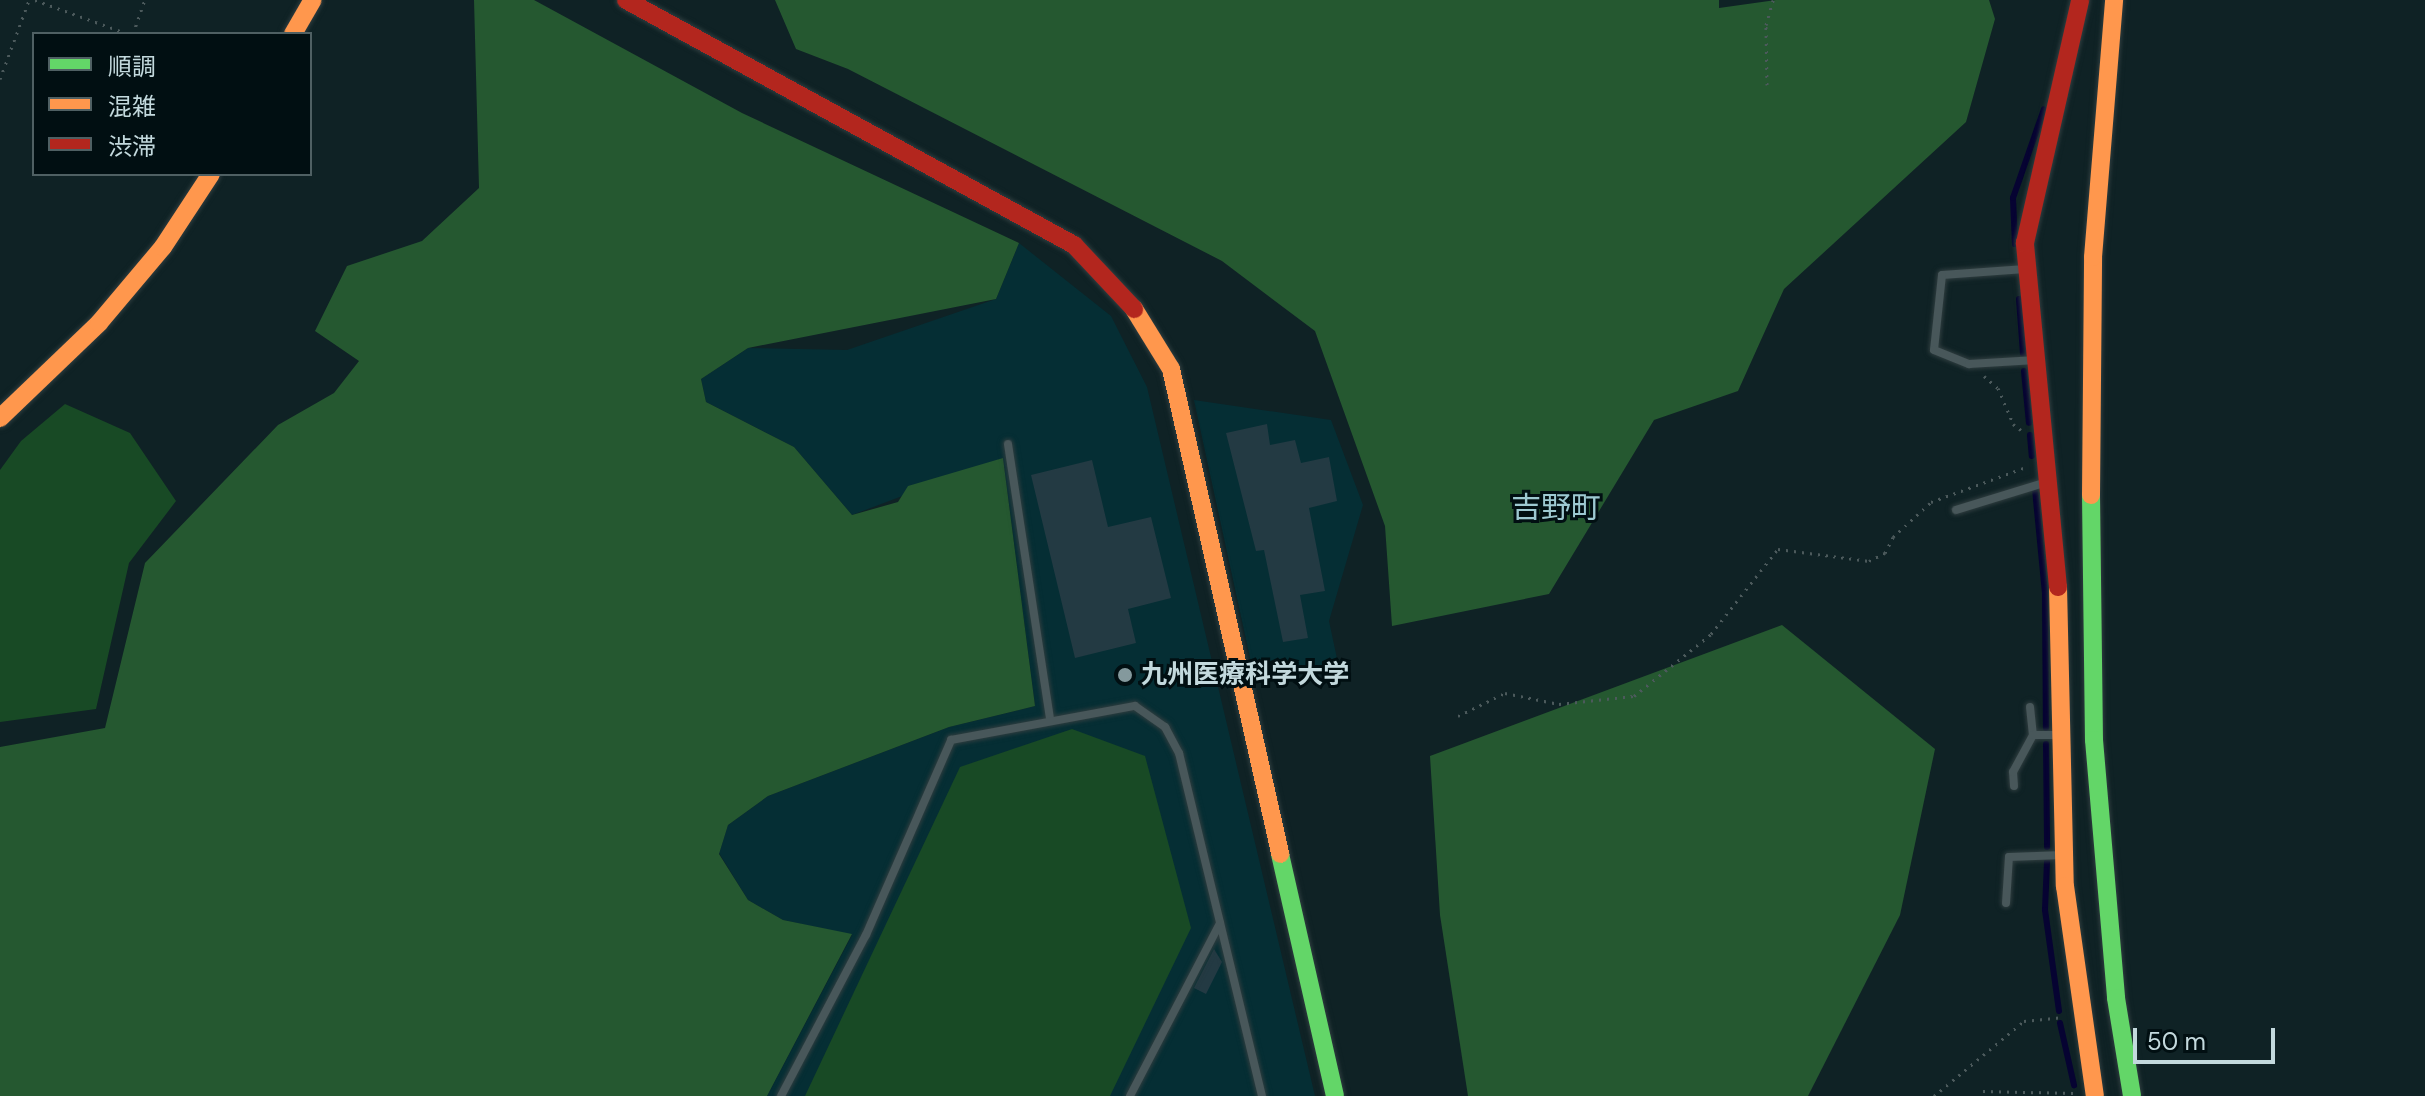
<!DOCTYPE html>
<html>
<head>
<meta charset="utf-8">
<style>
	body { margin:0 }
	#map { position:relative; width:2425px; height:1096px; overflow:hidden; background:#0f2225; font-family:"DM Sans","Noto Sans JP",sans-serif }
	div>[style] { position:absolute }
	.built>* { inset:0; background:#052e34 }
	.green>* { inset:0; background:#184a25 }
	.forest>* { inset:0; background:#255830 }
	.stream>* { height:6px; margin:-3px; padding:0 3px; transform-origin:3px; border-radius:3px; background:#060332 }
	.building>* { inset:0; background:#233a43 }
	.path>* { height:3px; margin-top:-1.5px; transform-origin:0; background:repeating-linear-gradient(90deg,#4c5a5c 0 2px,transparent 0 8px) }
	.roads { filter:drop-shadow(0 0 2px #2f3d3f) drop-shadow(0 0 2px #2f3d3f) }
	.lane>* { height:8px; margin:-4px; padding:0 4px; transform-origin:4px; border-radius:4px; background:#48575a }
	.fast>* { height:18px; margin:-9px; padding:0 9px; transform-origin:9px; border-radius:9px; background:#63d668 }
	.slow>* { height:18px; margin:-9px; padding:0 9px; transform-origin:9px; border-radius:9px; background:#ff974d }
	.jam>* { height:18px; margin:-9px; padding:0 9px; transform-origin:9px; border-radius:9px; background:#b3261e }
	.dots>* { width:22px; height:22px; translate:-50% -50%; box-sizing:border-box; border:4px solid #010f12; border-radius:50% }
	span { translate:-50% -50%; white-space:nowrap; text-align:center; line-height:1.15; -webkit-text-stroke:6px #010f12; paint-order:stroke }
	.poi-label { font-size:26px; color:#c3d9dd; font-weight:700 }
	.left { translate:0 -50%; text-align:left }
	.quarter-label { font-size:30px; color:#9dc9d1 }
	.legend { position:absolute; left:32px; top:32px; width:280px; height:144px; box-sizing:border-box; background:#010f12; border:2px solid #4f6063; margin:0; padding:10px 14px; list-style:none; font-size:24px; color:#c3d9dd }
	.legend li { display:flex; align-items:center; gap:16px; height:40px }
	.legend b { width:40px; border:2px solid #4f6063 }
	.scale { position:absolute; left:2133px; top:1028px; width:142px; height:36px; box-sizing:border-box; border:4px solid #c3d9dd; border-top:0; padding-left:10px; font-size:24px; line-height:28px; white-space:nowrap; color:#c3d9dd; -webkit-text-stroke:6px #010f12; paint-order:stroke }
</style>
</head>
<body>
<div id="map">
	<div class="built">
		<div style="clip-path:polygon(1019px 243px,1111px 316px,1147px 387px,1315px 1096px,767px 1096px,852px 935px,783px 920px,748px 900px,719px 853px,728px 825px,768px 796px,949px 727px,1035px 706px,1003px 458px,852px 515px,794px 447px,706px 402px,701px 379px,748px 348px,847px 350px,996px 299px)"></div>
		<div style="clip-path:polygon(1194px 400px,1331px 420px,1363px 505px,1329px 621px,1339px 668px,1255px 681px)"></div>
	</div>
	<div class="green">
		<div style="clip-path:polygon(65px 404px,130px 433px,176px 501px,129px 563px,96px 709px,0 722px,0 470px,21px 441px)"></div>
		<div style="clip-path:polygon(1072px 729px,1145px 756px,1191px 928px,1110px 1096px,805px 1096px,960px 767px)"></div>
	</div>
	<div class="forest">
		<div style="clip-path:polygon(474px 0,534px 0,742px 113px,1019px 243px,996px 299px,748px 348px,701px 379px,706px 402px,794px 447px,852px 515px,898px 502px,908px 486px,1003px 458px,1035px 706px,949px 727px,768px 796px,728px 825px,719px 854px,748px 900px,783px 920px,852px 934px,767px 1096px,0 1096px,0 747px,105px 728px,145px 563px,278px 425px,334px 393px,359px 361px,315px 331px,347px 266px,422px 241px,479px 188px)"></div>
		<div style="clip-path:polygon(775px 0,1719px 0,1719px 8px,1776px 0,1989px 0,1995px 19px,1966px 122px,1784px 289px,1738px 391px,1654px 420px,1549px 594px,1392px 626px,1385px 526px,1315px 331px,1222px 261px,848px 69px,796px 49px)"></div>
		<div style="clip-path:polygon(1782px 625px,1935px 749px,1900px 915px,1808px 1096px,1468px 1096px,1440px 915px,1430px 756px)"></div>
	</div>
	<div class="stream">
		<div style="left:2015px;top:244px;width:46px;rotate:-92.5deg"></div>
		<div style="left:2013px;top:198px;width:94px;rotate:-70.8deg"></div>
		<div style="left:2019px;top:299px;width:55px;rotate:85.8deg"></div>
		<div style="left:2024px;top:371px;width:52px;rotate:84.5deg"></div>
		<div style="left:2030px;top:435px;width:21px;rotate:85deg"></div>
		<div style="left:2035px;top:489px;width:104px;rotate:84.5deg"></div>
		<div style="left:2045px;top:593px;width:135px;rotate:89.6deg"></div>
		<div style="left:2046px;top:744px;width:103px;rotate:89.4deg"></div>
		<div style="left:2047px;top:862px;width:48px;rotate:92.4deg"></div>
		<div style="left:2045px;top:910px;width:102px;rotate:82.1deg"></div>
		<div style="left:2060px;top:1023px;width:64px;rotate:77.3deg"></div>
	</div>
	<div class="building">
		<div style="clip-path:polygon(1267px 424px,1270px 445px,1295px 440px,1301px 463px,1329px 457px,1337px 501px,1309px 508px,1325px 591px,1300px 595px,1308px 638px,1283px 642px,1264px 550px,1256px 551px,1226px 433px)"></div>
		<div style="clip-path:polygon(1092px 460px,1108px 527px,1151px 517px,1171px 598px,1128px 609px,1136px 643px,1075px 658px,1031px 475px)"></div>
		<div style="clip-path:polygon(1214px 949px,1222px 962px,1206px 994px,1194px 988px)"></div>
	</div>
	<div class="path">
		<div style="left:35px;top:0;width:100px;rotate:19.9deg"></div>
		<div style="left:133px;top:34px;width:36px;rotate:-71deg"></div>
		<div style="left:0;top:79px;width:84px;rotate:-69.8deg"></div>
		<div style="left:1767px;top:85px;width:60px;rotate:-91deg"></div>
		<div style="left:1766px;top:25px;width:26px;rotate:-74deg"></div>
		<div style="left:1984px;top:376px;width:18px;rotate:41deg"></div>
		<div style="left:1998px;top:388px;width:39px;rotate:67deg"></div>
		<div style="left:2013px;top:424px;width:10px;rotate:37deg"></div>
		<div style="left:1458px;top:716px;width:52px;rotate:-26.1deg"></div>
		<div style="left:1505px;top:693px;width:55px;rotate:11.5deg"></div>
		<div style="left:1559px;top:704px;width:75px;rotate:-6.1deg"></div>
		<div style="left:1634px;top:696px;width:99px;rotate:-38.8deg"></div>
		<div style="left:1711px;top:634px;width:108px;rotate:-51.8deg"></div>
		<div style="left:1778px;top:549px;width:92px;rotate:7.5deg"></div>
		<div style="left:1869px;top:561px;width:18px;rotate:-27deg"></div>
		<div style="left:1885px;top:553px;width:18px;rotate:-63deg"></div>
		<div style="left:1893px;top:537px;width:52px;rotate:-42.6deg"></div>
		<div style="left:1931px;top:502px;width:101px;rotate:-20.2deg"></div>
		<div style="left:1983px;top:1091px;width:91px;rotate:1.3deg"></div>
		<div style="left:1934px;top:1096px;width:117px;rotate:-39.8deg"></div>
		<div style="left:2024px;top:1021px;width:40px;rotate:-5.7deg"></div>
	</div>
	<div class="roads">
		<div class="lane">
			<div style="left:2025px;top:269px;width:83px;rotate:175.9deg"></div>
			<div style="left:1942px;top:275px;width:75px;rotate:96.1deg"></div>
			<div style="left:1934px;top:350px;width:38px;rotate:22deg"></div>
			<div style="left:1969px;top:364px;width:67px;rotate:-3.4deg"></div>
			<div style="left:1008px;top:444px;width:278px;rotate:81.3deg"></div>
			<div style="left:1956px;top:510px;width:95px;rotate:-17.1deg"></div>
			<div style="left:2030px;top:707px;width:28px;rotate:84deg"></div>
			<div style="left:2014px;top:786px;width:14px;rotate:-94deg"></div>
			<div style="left:2013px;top:772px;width:42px;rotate:-61.6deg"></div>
			<div style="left:2033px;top:735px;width:28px"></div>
			<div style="left:2006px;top:903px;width:46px;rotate:-86.3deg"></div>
			<div style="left:2009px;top:857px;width:54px;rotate:-2.1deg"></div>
			<div style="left:781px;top:1096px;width:182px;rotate:-62.2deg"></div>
			<div style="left:866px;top:935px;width:213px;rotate:-66.4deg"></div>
			<div style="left:951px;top:740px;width:187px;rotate:-10.5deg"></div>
			<div style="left:1135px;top:706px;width:37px;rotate:35deg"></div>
			<div style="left:1165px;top:727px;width:30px;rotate:62deg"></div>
			<div style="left:1179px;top:753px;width:353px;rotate:76.4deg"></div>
			<div style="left:1130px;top:1096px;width:195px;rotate:-62.5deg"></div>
		</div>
		<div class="fast">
			<div style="left:2091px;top:495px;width:245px;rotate:89.3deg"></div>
			<div style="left:2094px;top:740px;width:259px;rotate:85.1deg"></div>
			<div style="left:2116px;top:998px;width:99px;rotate:80.7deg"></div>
			<div style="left:1280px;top:854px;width:248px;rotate:77.2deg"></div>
		</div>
		<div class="slow">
			<div style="left:293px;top:34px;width:39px;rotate:-60deg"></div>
			<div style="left:1134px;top:309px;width:70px;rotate:58.3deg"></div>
			<div style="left:1171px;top:369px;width:497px;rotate:77.3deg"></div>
			<div style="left:0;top:418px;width:137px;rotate:-43.8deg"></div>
			<div style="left:99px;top:323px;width:99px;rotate:-49.9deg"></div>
			<div style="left:163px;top:247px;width:87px;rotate:-56.7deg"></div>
			<div style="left:2091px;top:495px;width:238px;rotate:-89.5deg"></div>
			<div style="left:2093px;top:257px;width:258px;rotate:-85.3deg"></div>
			<div style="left:2058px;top:587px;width:299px;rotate:88.7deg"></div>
			<div style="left:2065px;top:886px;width:212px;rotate:81.9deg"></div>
		</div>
		<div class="jam">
			<div style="left:626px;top:0;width:511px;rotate:28.67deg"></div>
			<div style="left:1074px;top:245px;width:88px;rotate:46.8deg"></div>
			<div style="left:2058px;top:587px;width:346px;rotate:-95.5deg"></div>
			<div style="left:2025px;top:243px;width:249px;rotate:-77.2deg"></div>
		</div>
	</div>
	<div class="dots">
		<div style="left:1125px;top:675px;background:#84999d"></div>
	</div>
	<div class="poi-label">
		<span class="left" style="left:1141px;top:675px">九州医療科学大学</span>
	</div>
	<div class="quarter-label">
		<span style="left:1556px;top:508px">吉野町</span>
	</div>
	<ul class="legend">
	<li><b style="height:10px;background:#63d668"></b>順調</li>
	<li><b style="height:10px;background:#ff974d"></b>混雑</li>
	<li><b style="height:10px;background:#b3261e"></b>渋滞</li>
	</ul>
	<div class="scale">50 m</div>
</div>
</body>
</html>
